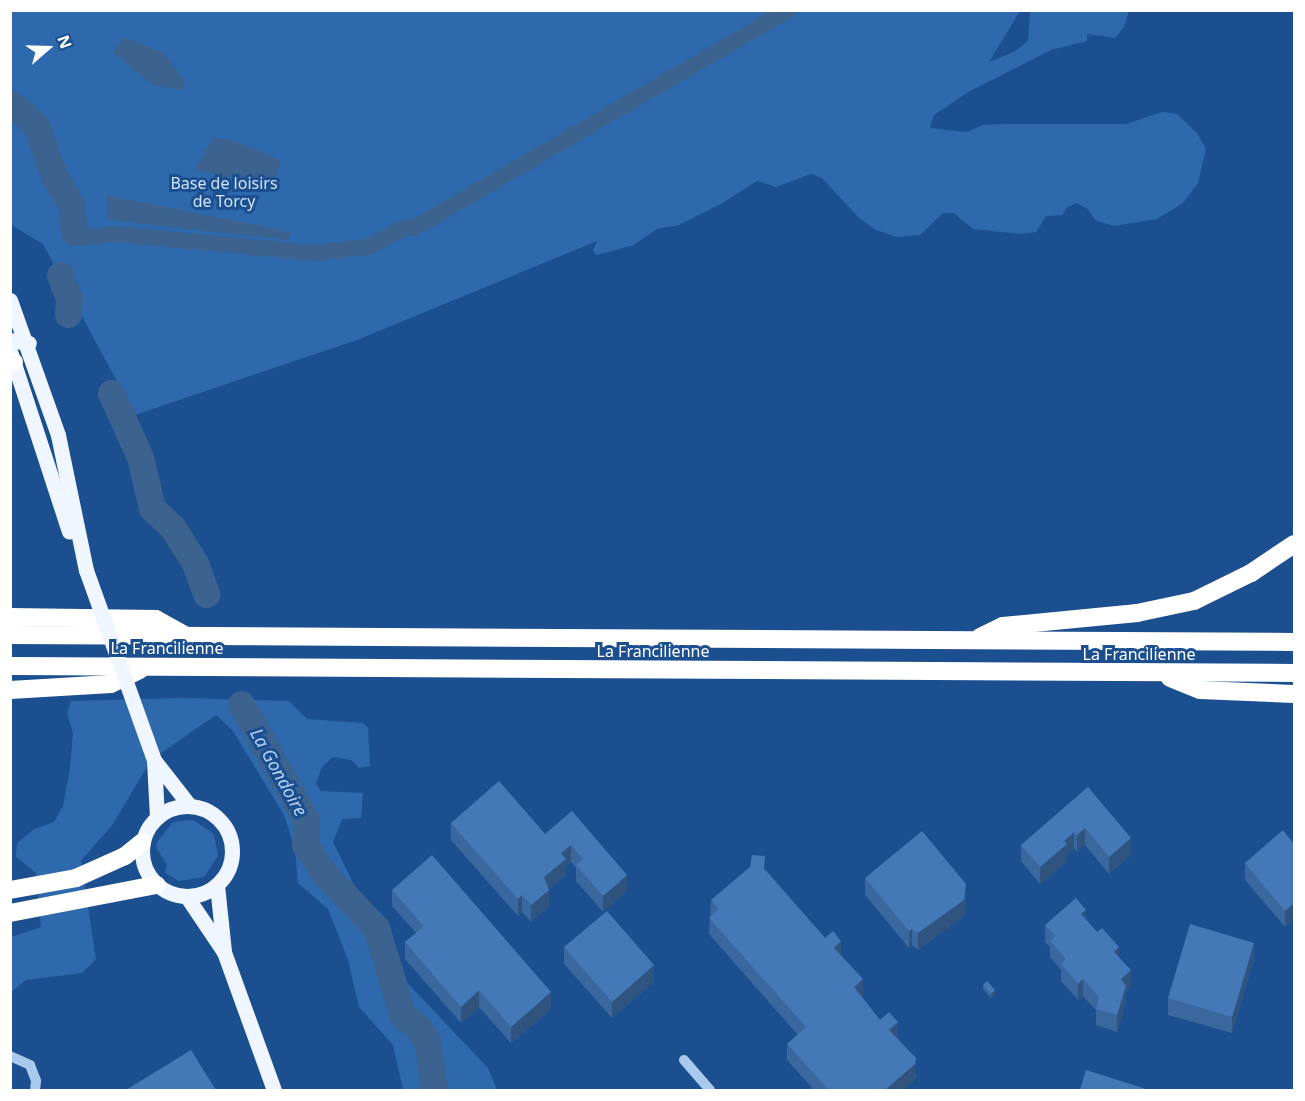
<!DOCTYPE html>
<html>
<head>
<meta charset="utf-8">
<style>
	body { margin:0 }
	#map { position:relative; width:1305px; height:1101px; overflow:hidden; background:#1b4f8f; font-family:"Noto Sans",sans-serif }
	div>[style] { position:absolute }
	.green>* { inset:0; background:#2e69ad }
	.water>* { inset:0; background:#3c6290 }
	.canal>* { height:16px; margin:-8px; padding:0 8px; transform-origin:8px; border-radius:8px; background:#3c6290 }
	.river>* { height:27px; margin:-13.5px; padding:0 13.5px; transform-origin:13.5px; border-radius:13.5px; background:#3c6290 }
	.minor>* { height:10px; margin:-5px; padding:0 5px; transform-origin:5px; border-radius:5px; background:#a9c9ee }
	.major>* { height:15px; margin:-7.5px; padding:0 7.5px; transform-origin:7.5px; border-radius:7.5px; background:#f0f6ff }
	.major>.ring { margin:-7.5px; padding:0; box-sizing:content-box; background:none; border:15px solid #f0f6ff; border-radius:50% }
	.highway>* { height:18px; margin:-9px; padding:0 9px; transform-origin:9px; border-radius:9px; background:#fff }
	.major-bridge>* { height:15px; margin:-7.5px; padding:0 7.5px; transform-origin:7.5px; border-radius:7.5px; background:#f0f6ff }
	.wall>* { inset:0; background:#3a679d }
	.shaded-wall>* { inset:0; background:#305480 }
	.building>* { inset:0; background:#4478b7 }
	span { translate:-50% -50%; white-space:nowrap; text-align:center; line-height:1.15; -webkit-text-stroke:6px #1b4f8f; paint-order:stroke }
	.park-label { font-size:16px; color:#cfe3fa }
	.street-label { font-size:16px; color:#fff }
	.water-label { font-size:18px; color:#b5d3f5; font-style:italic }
	.frame { position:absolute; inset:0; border:12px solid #fff; pointer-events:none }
	.north { position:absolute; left:18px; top:18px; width:60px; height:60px; -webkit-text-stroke:4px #1b4f8f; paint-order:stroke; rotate:70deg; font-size:16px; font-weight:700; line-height:24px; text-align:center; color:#fff }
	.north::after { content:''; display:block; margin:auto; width:21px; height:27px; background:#fff; clip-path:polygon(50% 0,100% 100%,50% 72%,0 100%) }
</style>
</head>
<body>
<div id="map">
	<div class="green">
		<div style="clip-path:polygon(11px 11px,1020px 11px,989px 62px,1014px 52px,1028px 41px,1030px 11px,1129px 11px,1124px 27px,1115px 38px,1087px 34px,1087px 41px,1051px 50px,970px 91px,934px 115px,930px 128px,966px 132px,983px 125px,1005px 124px,1126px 124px,1162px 112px,1177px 114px,1197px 133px,1206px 149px,1198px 183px,1183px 203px,1157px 219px,1114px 226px,1095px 220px,1088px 209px,1077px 203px,1066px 208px,1063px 215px,1046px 216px,1036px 232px,1020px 234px,973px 229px,954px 213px,943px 213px,920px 235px,897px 237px,876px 230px,859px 218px,822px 178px,811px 174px,776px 187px,757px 181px,721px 204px,679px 225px,657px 229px,634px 245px,597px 255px,593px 251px,597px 241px,357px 340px,135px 415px,43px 244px,11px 225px)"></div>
		<div style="clip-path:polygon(183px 698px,289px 701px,307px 719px,363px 723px,368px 728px,370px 766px,359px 768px,351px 760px,333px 757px,322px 767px,316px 783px,321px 791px,363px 793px,361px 818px,342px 819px,333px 842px,397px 972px,488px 1068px,497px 1090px,403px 1090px,393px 1045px,359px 1007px,348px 960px,328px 909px,298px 883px,295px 849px,284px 815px,233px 731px,216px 715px,151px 760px,113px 824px,81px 861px,96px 959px,82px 973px,26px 980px,11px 992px,11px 937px,41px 927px,36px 873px,16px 857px,17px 843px,34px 829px,54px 822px,63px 806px,70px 768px,73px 733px,67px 713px,71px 701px)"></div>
		<div style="clip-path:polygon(193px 820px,214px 834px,218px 856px,204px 877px,179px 881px,165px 873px,167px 865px,156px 847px,157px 842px,173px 822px)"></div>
	</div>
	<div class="water">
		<div style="clip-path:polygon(124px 37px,164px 53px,185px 81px,183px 90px,154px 86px,113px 53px)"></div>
		<div style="clip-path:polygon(213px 138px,232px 140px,280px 160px,276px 180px,254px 182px,194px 170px)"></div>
		<div style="clip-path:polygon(106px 195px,291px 232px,288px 240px,108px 220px)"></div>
	</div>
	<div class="canal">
		<div style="left:74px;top:232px;width:9px;rotate:41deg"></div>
		<div style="left:81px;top:238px;width:33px;rotate:-7deg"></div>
		<div style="left:114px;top:234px;width:202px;rotate:5.4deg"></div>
		<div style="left:315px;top:253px;width:53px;rotate:-6.5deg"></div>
		<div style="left:368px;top:247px;width:41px;rotate:-27.8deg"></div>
		<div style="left:404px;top:228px;width:10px"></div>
		<div style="left:414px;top:228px;width:434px;rotate:-30.2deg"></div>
	</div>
	<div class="river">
		<div style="left:10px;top:103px;width:34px;rotate:40deg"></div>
		<div style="left:36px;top:125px;width:54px;rotate:70.6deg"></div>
		<div style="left:54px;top:176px;width:33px;rotate:59deg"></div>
		<div style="left:71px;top:204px;width:28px;rotate:84deg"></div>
		<div style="left:60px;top:275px;width:25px;rotate:69deg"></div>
		<div style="left:69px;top:298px;width:16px;rotate:94deg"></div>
		<div style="left:111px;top:393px;width:70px;rotate:65.6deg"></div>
		<div style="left:140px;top:457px;width:52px;rotate:76.8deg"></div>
		<div style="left:152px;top:508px;width:29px;rotate:44deg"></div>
		<div style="left:173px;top:528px;width:41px;rotate:57.8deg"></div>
		<div style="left:195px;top:563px;width:33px;rotate:70deg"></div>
		<div style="left:241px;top:704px;width:133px;rotate:60.7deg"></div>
		<div style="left:306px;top:820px;width:25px;rotate:92deg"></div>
		<div style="left:305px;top:845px;width:32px;rotate:56deg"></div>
		<div style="left:323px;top:872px;width:77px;rotate:46.6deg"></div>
		<div style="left:376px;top:928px;width:92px;rotate:72.9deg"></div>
		<div style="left:403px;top:1016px;width:19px;rotate:35deg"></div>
		<div style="left:419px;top:1027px;width:20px;rotate:63deg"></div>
		<div style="left:428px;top:1045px;width:45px;rotate:82.4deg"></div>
	</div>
	<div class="minor">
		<div style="left:10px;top:1056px;width:22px;rotate:24deg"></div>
		<div style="left:30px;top:1065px;width:17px;rotate:69deg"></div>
		<div style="left:36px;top:1081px;width:9px;rotate:96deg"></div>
		<div style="left:684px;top:1060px;width:40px;rotate:49deg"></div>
	</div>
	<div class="major">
		<div style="left:10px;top:300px;width:143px;rotate:70.4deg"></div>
		<div style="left:58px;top:435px;width:138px;rotate:78.3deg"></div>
		<div style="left:10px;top:340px;width:19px;rotate:9deg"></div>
		<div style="left:10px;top:351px;width:190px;rotate:71.9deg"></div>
		<div style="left:154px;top:760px;width:57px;rotate:52.1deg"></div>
		<div style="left:154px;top:760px;width:57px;rotate:87deg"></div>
		<div class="ring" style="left:142px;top:806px;width:75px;height:75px"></div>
		<div style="left:217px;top:885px;width:67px;rotate:84deg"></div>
		<div style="left:224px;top:952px;width:147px;rotate:70.1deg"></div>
		<div style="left:187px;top:897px;width:66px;rotate:56.1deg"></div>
	</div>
	<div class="highway">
		<div style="left:10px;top:363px;width:4px;rotate:-14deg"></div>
		<div style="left:10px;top:617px;width:146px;rotate:0.8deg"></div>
		<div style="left:156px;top:619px;width:33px;rotate:29deg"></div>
		<div style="left:10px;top:635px;width:1284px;rotate:0.31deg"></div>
		<div style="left:980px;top:637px;width:25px;rotate:-26deg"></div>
		<div style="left:1003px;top:626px;width:135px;rotate:-5.5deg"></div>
		<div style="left:1137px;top:613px;width:58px;rotate:-11.9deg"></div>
		<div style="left:1194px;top:601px;width:64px;rotate:-26.2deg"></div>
		<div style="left:1251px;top:573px;width:52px;rotate:-34deg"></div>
		<div style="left:10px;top:666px;width:1284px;rotate:0.31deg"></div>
		<div style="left:1170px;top:678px;width:32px;rotate:22deg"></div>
		<div style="left:1200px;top:690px;width:94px;rotate:2.4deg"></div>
		<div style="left:10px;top:690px;width:101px;rotate:-3.4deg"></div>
		<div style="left:111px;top:684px;width:32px;rotate:-26deg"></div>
		<div style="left:10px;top:890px;width:67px;rotate:-10.3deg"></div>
		<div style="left:76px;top:878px;width:54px;rotate:-24.2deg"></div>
		<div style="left:125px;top:856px;width:22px;rotate:-39deg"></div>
		<div style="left:10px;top:913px;width:149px;rotate:-10.9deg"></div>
	</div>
	<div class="major-bridge">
		<div style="left:86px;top:570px;width:202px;rotate:70.3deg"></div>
	</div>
	<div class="wall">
		<div style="clip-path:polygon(1088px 787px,1131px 855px,1109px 874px,1085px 845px,1077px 852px,1074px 848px,1067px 855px,1067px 861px,1040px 884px,1021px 861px,1021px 845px)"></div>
		<div style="clip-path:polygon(572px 811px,627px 891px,603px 912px,576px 881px,576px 868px,571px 862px,566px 866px,566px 875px,549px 889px,549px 906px,531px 922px,522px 912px,518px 916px,451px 840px,451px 823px,545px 834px)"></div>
		<div style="clip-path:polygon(1294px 844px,1294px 919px,1285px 927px,1245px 880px,1245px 863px)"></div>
		<div style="clip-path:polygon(765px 869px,841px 956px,863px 996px,862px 997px,880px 1020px,898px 1038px,916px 1075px,915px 1080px,904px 1090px,814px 1090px,787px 1060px,787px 1044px,798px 1035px,709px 934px,711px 900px)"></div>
		<div style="clip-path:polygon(865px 878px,966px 900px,964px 916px,918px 950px,912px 945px,909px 948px,865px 895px)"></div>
		<div style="clip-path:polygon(392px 890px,551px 1009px,511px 1043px,479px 1007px,461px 1023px,405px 959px,405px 942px,416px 933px,392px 906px)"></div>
		<div style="clip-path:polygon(1086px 920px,1119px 957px,1131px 987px,1126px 991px,1126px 1002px,1117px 1032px,1096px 1025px,1096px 1010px,1083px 996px,1078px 1000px,1061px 981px,1061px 970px,1050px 957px,1050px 947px,1045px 942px,1045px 925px)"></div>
		<div style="clip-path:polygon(564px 947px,654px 982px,612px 1018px,564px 964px)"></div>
		<div style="clip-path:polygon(1254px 959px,1232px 1033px,1168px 1015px,1168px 998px)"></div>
		<div style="clip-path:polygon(983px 985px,995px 994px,991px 998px,983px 989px)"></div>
	</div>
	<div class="shaded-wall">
		<div style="clip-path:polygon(1085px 828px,1085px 845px,1077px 852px,1077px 835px)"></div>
		<div style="clip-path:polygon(1074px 832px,1074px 848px,1067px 855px,1067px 861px,1040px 884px,1040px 867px,1064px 841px)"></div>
		<div style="clip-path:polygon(1131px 838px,1131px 855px,1109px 874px,1109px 857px)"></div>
		<div style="clip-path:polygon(571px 845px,571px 862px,566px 866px,566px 875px,544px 893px,544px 877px,561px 853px)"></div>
		<div style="clip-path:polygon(627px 875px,627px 891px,603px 912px,603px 896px)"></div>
		<div style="clip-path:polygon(966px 884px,966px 900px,964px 916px,918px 950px,918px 933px)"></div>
		<div style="clip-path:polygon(549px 890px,549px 906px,531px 922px,531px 905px)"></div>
		<div style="clip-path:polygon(522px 895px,522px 912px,518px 916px,518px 899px)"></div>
		<div style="clip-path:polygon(1294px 903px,1294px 919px,1285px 927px,1285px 911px)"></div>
		<div style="clip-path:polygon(1086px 910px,1086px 926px,1081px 914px)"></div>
		<div style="clip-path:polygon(912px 929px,912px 945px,909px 948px,909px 931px)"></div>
		<div style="clip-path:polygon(841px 941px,841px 958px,834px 948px)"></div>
		<div style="clip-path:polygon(1254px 943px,1254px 959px,1232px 1033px,1232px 1017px)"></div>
		<div style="clip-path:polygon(1119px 947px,1119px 964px,1114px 952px)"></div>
		<div style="clip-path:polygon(654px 965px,654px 982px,612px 1018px,612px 1002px)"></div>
		<div style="clip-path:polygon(1131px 970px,1131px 987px,1126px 991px,1126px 1002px,1117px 1032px,1117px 1015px,1121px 979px)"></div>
		<div style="clip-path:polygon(863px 979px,863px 996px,854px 1004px,854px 987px)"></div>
		<div style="clip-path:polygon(1083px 979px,1083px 996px,1078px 1000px,1078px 984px)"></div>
		<div style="clip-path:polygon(479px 990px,479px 1007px,461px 1023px,461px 1007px)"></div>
		<div style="clip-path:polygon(995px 990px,995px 994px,991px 998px,991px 994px)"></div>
		<div style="clip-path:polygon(551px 992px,551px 1009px,511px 1043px,511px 1027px)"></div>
		<div style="clip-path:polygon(898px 1022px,898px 1038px,889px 1046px,889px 1030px)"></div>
		<div style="clip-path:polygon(916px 1058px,915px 1080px,904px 1090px,885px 1090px)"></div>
	</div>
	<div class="building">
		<div style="clip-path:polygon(499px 781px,545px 834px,572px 811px,627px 875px,603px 896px,576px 865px,583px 859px,571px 845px,561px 853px,566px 859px,544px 877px,549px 890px,531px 905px,522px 895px,518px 899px,451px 823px)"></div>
		<div style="clip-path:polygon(1088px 787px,1131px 838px,1109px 857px,1085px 828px,1077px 835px,1074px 832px,1064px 841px,1067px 844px,1040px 867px,1021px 845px)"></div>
		<div style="clip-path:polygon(1283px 830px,1294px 844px,1294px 903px,1285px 911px,1245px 863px)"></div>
		<div style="clip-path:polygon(922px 831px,966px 884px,964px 900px,918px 933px,912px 929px,909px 931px,865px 878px)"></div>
		<div style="clip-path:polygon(432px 855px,551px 992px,511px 1027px,479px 990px,461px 1007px,405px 942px,424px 926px,392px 890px)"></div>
		<div style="clip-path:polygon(752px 855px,765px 856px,764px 869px,825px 938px,833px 931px,841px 941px,834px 948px,863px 979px,854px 987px,880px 1020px,889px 1012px,898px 1022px,889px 1030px,916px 1058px,915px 1064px,885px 1090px,829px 1090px,787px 1044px,806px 1027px,709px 918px,719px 909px,711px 900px,750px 867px)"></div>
		<div style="clip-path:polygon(1076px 898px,1086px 910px,1081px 914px,1097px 932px,1102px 928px,1119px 947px,1114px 952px,1131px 970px,1121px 979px,1126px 986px,1117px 1015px,1096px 1009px,1099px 997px,1083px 979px,1078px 984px,1061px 964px,1066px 959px,1050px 941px,1055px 936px,1045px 925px)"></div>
		<div style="clip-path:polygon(607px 911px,654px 965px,612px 1002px,564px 947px)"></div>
		<div style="clip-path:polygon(1190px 924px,1254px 943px,1232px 1017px,1168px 998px)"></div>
		<div style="clip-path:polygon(987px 981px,995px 990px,991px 994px,983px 985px)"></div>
		<div style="clip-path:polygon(191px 1050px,216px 1090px,126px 1090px)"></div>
		<div style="clip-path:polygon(1086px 1070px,1149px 1090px,1080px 1090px)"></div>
	</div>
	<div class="park-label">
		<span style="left:224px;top:192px">Base de loisirs<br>de Torcy</span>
	</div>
	<div class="street-label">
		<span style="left:167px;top:648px">La Francilienne</span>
		<span style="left:653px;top:651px">La Francilienne</span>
		<span style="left:1139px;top:654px">La Francilienne</span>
	</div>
	<div class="water-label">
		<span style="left:279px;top:772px;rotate:61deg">La Gondoire</span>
	</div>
	<div class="frame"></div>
	<div class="north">N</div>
</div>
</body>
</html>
